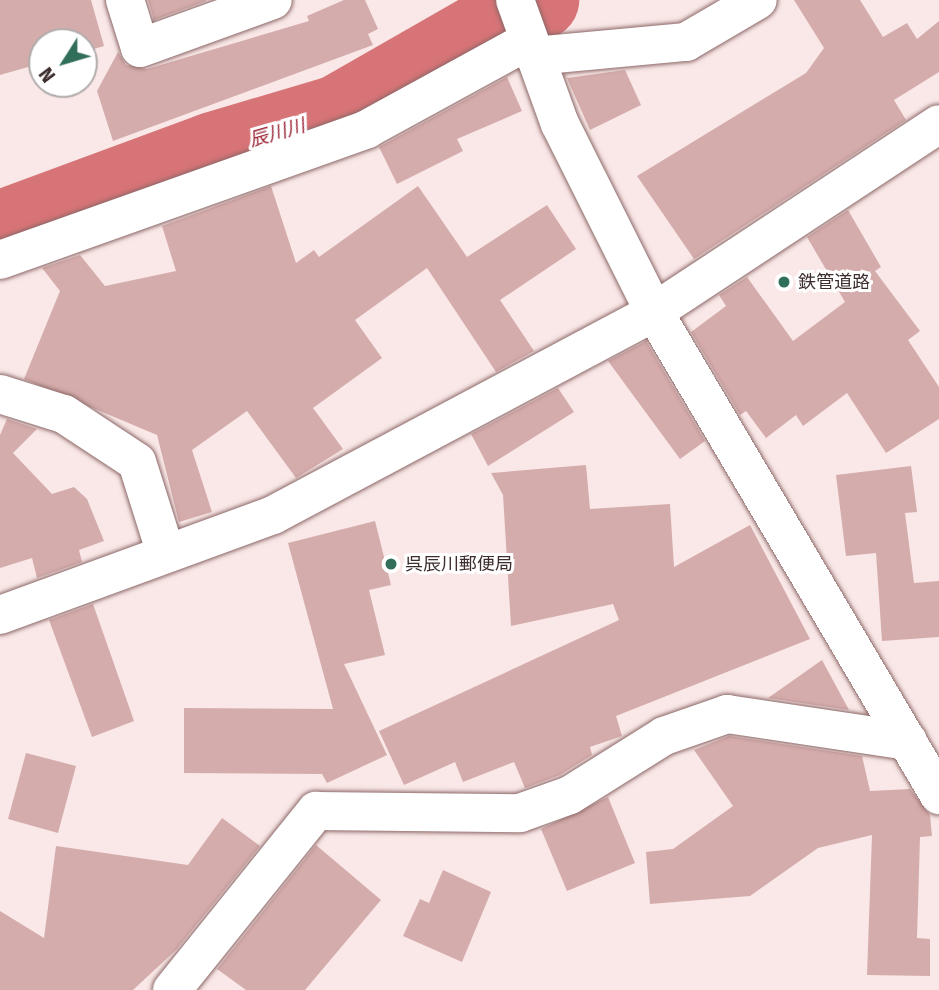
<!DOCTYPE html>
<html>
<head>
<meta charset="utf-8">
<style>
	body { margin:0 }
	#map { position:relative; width:939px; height:990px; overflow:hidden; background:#f9e8e7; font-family:"Fira Sans","Noto Sans JP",sans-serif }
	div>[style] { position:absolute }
	.river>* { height:80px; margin:-40px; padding:0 40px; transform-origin:40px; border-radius:40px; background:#d77477 }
	.building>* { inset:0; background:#d5acac }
	.roads { filter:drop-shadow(0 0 2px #8c6767) drop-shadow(0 0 2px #8c6767) }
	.minor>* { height:38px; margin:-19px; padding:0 19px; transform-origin:19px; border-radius:19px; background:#fff }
	.dots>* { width:19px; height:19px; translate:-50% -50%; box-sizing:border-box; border:4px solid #fff; border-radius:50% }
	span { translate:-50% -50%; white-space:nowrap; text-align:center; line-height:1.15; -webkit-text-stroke:6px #fff; paint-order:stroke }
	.poi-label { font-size:18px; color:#3d2d2d }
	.left { translate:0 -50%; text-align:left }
	.water-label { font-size:19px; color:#9b2334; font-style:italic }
	.north { position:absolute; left:28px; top:28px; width:70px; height:70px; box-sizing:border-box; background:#fff; border:2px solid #b1abab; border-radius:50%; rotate:233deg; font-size:19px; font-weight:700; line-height:28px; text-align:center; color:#3d2d2d }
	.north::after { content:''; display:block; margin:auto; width:24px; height:32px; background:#326f5a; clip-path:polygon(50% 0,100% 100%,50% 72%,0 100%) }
</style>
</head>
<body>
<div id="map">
	<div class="river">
		<div style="left:0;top:231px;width:227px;rotate:-20.3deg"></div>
		<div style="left:213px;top:152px;width:130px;rotate:-16.5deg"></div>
		<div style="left:338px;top:115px;width:232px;rotate:-29.8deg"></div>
	</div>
	<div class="building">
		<div style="clip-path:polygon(0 0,91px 0,104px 46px,84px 52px,84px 42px,42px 42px,42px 63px,0 75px)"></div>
		<div style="clip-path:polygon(148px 0,206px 0,206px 1px,154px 20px)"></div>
		<div style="clip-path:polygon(344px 0,365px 0,378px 29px,368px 34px,373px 45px,113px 141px,97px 91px,118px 52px,126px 65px,147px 69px,309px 21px,307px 16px)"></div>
		<div style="clip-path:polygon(794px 0,860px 0,883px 37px,907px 23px,917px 39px,939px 21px,939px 72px,894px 100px,906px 120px,694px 259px,637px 176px,806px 73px,824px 48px)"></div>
		<div style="clip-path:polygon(625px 70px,641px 105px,590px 130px,567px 78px)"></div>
		<div style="clip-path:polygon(507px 77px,522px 111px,457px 139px,463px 151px,397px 184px,379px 147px)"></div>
		<div style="clip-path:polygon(271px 186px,296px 263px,314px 250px,319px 257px,418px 186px,467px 257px,547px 205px,576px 249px,500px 300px,534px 351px,496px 372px,427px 268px,355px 320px,382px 358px,313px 408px,343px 449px,296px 478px,247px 411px,192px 450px,212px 512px,179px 522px,157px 435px,24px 379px,60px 291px,42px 268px,80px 255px,105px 286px,176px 271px,162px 226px)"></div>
		<div style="clip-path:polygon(848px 210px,881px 267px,875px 271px,920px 331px,908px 340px,939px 387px,939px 419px,886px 453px,847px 393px,803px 426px,796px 415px,766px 438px,746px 411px,740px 415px,691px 332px,726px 306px,719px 295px,747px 277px,793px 341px,845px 302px,807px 237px)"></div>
		<div style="clip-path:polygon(646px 341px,705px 441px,680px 459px,608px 361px)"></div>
		<div style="clip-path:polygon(558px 388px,574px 412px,488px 466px,471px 434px)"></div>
		<div style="clip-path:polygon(7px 419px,37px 429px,13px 453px,52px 494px,74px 487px,87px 499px,104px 541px,79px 550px,82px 562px,37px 578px,32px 558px,0 568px,0 435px)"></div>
		<div style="clip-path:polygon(586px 465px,590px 509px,670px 504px,674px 567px,750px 525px,810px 639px,616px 716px,622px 736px,590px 747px,592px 755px,560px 775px,525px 788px,514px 762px,463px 782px,455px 762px,404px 785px,379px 731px,619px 620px,613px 604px,511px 626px,503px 495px,491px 473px)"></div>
		<div style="clip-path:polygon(911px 466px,917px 512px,905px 513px,914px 583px,939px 581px,939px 637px,882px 641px,876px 553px,846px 556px,836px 475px)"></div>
		<div style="clip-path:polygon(375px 521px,391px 585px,369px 590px,385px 655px,344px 664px,387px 755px,327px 783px,322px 774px,184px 773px,184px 708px,333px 709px,288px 543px)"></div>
		<div style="clip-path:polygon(93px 604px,134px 721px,92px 737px,49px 620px)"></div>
		<div style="clip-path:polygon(822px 660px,849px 710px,768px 698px)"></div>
		<div style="clip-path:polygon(729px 736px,862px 756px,870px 791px,910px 789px,930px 815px,932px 836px,920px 837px,917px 938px,930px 939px,930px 976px,867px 975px,872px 835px,818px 848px,750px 896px,650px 904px,646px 852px,673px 849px,733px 806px,694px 750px)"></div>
		<div style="clip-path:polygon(26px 753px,76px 766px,58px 833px,8px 819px)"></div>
		<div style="clip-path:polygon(608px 797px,635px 863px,567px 891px,541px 829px)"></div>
		<div style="clip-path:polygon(222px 818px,260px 846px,176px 950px,133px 990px,0 990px,0 911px,44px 938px,56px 846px,188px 865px)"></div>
		<div style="clip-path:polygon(316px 845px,381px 900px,305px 990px,246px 990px,217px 969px)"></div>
		<div style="clip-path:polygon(443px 870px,491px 892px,462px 962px,403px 936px,420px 899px,429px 903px)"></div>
	</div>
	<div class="roads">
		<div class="minor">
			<div style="left:125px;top:0;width:50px;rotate:72.6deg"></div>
			<div style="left:140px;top:48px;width:141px;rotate:-19.8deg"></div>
			<div style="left:515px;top:0;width:132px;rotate:70.1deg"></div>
			<div style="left:560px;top:124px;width:210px;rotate:63.4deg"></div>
			<div style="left:654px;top:312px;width:561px;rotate:59.46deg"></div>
			<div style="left:534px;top:56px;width:153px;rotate:-5.3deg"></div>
			<div style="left:686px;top:42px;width:83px;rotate:-30.3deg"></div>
			<div style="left:0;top:260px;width:390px;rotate:-19.6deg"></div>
			<div style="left:367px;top:129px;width:183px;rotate:-28.7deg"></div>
			<div style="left:0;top:394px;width:67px;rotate:17.4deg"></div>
			<div style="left:64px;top:414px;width:87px;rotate:33.3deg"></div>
			<div style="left:137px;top:462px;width:96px;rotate:72.5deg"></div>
			<div style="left:0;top:615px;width:291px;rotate:-20.1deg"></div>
			<div style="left:273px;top:515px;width:432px;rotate:-28deg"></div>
			<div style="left:654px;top:312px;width:341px;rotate:-33.4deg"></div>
			<div style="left:172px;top:990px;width:230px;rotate:-51.2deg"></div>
			<div style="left:316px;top:811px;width:204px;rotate:0.6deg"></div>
			<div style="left:520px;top:813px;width:53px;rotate:-19.8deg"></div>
			<div style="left:570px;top:795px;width:111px;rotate:-32.1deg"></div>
			<div style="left:664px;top:736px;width:67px;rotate:-19.2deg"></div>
			<div style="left:727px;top:714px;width:183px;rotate:8.5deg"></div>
		</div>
	</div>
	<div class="dots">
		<div style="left:784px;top:282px;background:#326f5a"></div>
		<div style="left:391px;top:564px;background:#326f5a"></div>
	</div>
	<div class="poi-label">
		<span class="left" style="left:798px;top:282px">鉄管道路</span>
		<span class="left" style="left:405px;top:564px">呉辰川郵便局</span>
	</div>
	<div class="water-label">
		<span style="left:277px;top:133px;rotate:-16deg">辰川川</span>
	</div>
	<div class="north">N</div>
</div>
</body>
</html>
